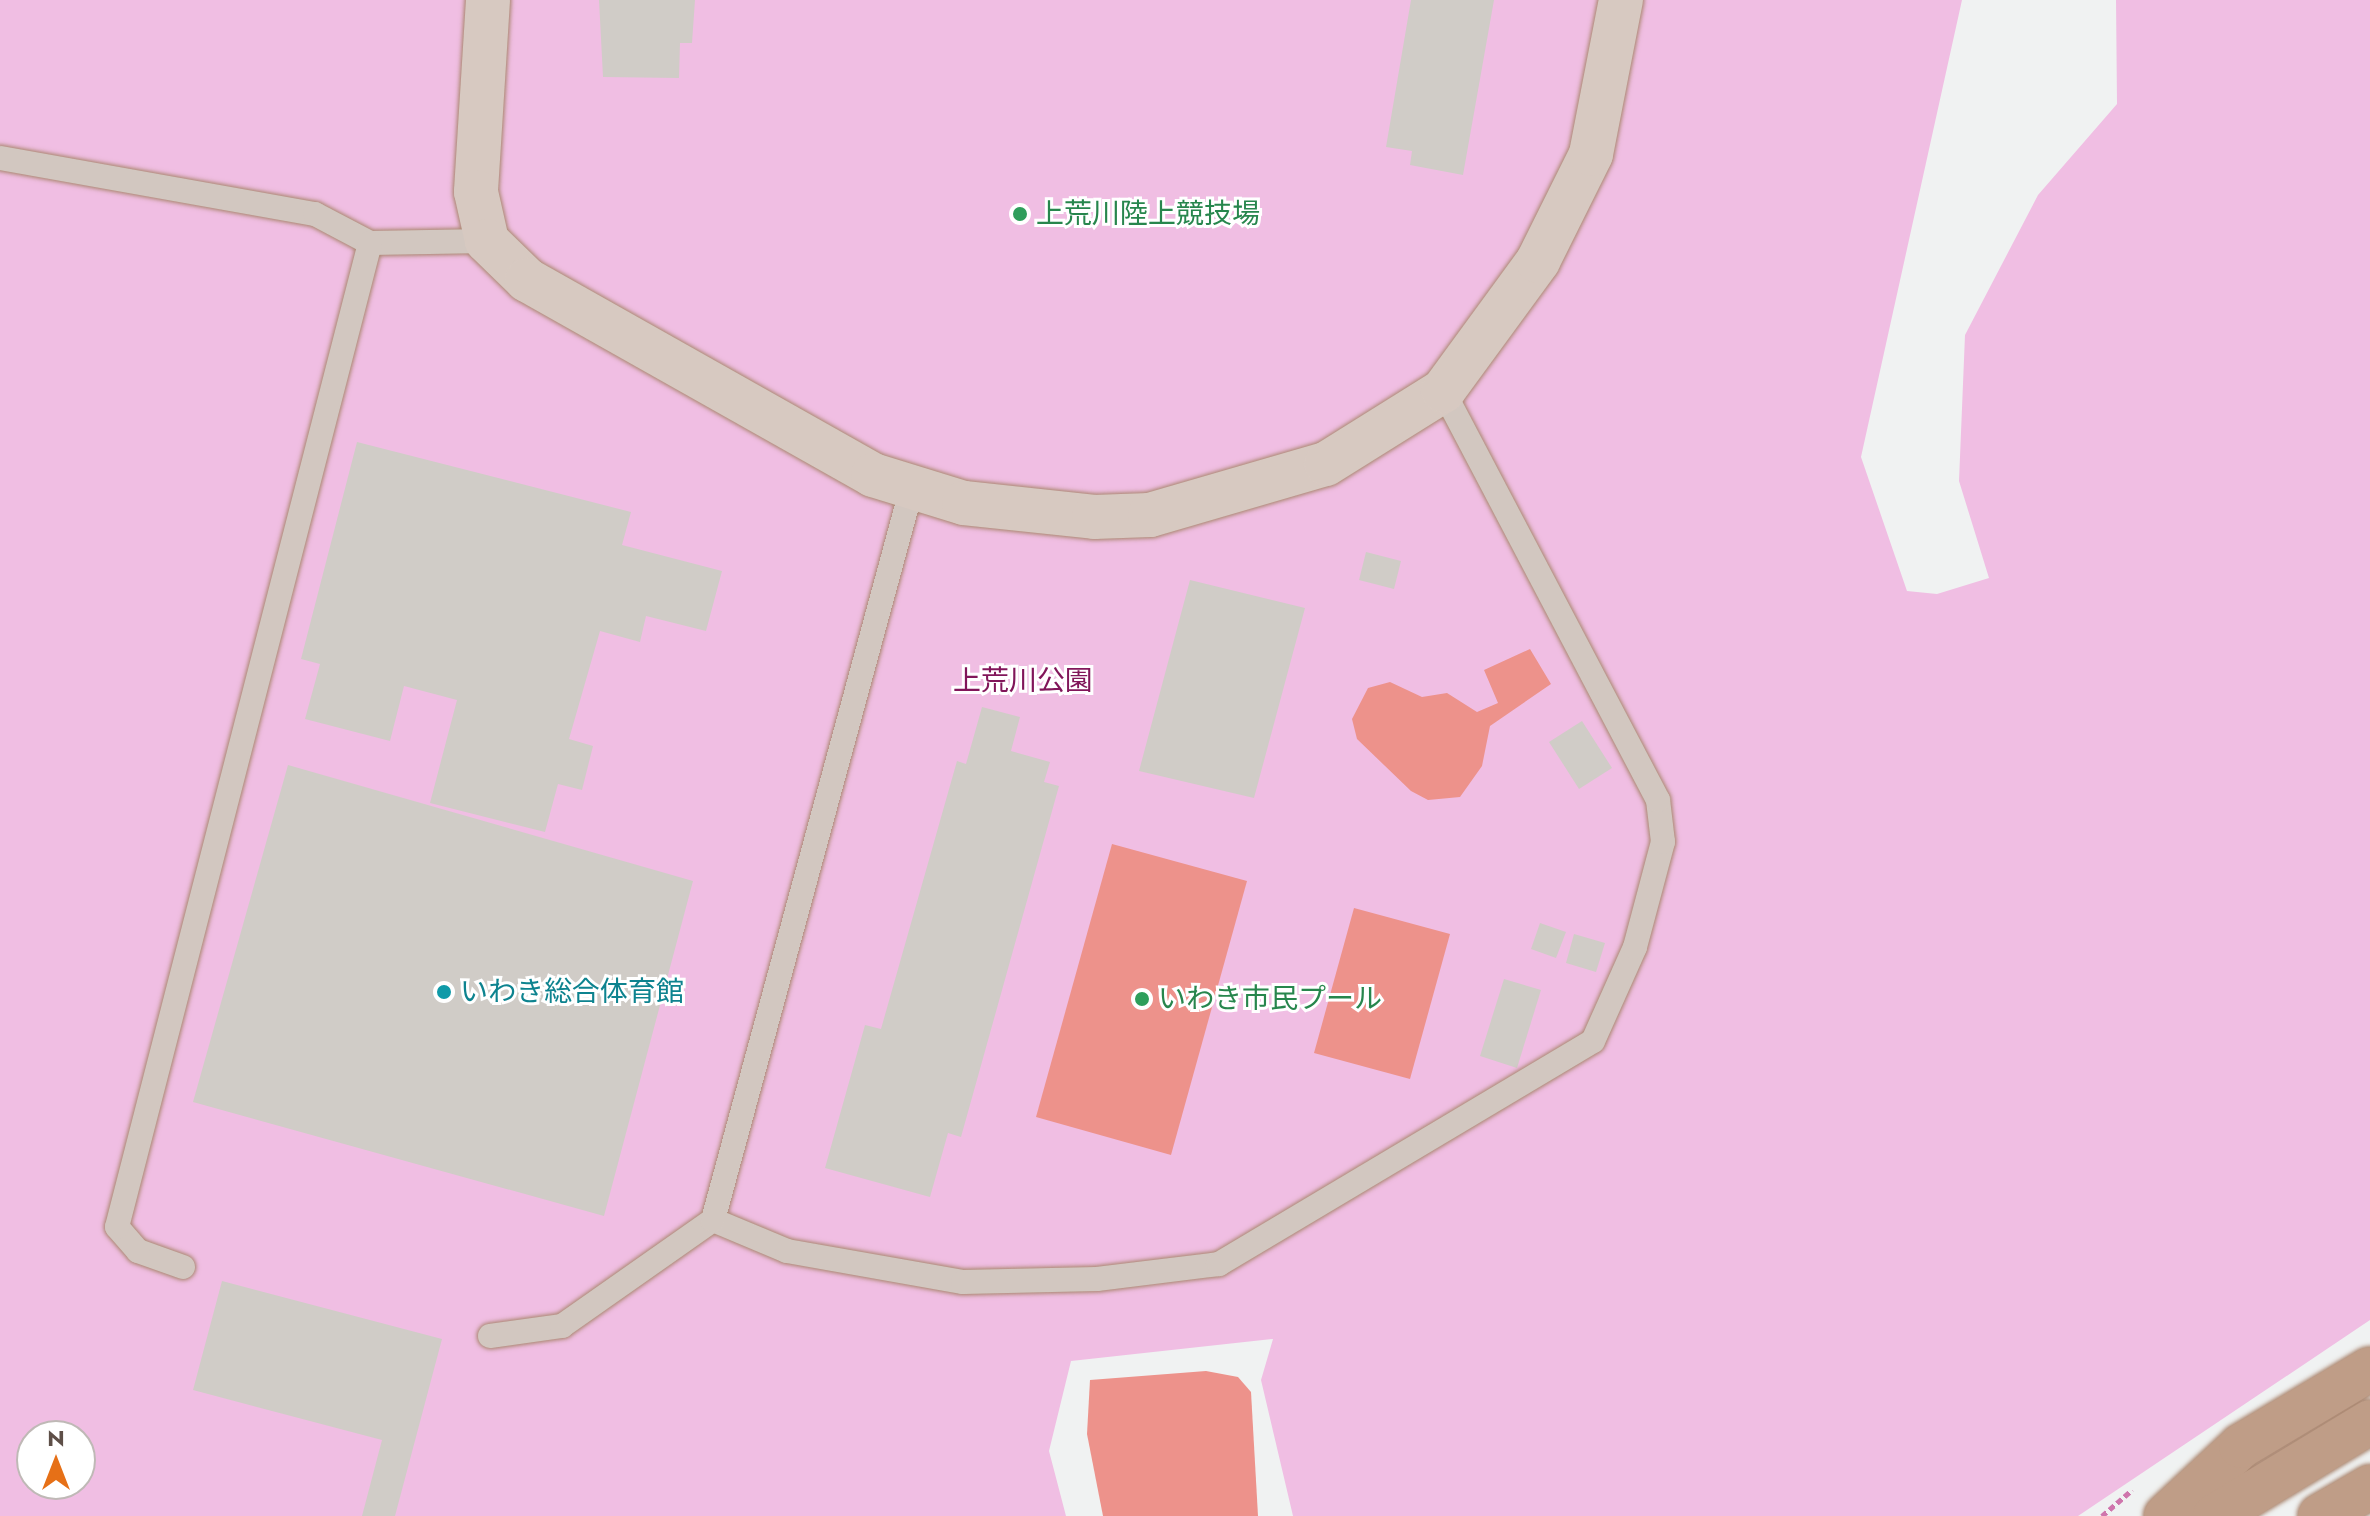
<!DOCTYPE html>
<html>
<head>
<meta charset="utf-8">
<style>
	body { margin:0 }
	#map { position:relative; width:2370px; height:1516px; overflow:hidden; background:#f0f2f2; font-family:Jost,"Noto Sans JP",sans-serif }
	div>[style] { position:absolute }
	.green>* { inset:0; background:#f0bee3 }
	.water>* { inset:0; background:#ed928b }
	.building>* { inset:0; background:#d0ccc7 }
	.path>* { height:5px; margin-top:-2.5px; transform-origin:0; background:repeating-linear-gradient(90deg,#cf76ad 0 6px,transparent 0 10px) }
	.roads { filter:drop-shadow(0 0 2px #ab8872) drop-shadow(0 0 2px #ab8872) }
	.lane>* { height:24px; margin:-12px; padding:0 12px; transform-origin:12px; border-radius:12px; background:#d2c7c0 }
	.secondary>* { height:44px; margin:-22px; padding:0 22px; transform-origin:22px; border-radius:22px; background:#d7c9c1 }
	.highway>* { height:44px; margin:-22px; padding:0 22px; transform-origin:22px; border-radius:22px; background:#bf9d87 }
	.dots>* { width:22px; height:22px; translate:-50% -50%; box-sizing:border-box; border:4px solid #fff; border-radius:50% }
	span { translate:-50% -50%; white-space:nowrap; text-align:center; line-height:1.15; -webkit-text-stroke:6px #fff; paint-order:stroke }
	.leisure-label { font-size:28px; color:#27864d }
	.left { translate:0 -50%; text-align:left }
	.park-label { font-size:28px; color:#81165a }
	.culture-label { font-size:28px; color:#0d838f }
	.north { position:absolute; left:16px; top:1420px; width:80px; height:80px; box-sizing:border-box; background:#fff; border:2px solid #bfb9b6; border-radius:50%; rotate:0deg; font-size:22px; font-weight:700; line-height:32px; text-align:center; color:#5e4f48 }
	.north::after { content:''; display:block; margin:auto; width:28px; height:36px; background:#e67017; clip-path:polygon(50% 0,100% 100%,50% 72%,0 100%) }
</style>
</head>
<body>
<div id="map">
	<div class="green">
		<div style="clip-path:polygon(evenodd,0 0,1962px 0,1861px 457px,1907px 591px,1937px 594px,1989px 578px,1959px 481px,1965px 335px,2038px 195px,2117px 104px,2116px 0,2370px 0,2370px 1320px,2078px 1516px,1293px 1516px,1261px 1380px,1273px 1339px,1071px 1361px,1049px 1451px,1066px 1516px,0 1516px,0 0,32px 1436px,80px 1436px,80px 1484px,32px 1484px,32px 1436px)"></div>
	</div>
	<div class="water">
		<div style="clip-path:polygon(1530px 649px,1551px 684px,1490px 726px,1482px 766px,1460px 797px,1428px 800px,1411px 791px,1357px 739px,1352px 719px,1368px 688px,1390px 682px,1422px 697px,1447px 693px,1477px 712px,1498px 703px,1484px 670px)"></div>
		<div style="clip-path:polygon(1112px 844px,1247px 881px,1171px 1155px,1036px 1117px)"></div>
		<div style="clip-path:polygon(1354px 908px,1450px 934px,1410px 1079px,1314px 1053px)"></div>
		<div style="clip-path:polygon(1206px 1371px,1238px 1377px,1251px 1392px,1258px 1516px,1103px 1516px,1087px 1434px,1090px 1380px)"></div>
	</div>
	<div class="building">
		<div style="clip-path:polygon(599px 0,695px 0,692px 43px,680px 43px,679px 78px,603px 77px)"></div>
		<div style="clip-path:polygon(1411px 0,1494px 0,1463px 175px,1410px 165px,1412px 151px,1386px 147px)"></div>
		<div style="clip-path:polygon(357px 442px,631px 512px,622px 545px,722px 571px,706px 631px,646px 616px,640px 642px,600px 631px,569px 739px,593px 746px,582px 790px,558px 784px,545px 832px,430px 803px,457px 700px,404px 686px,390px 741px,305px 719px,320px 664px,301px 659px)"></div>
		<div style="clip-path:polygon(1366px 552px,1401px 561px,1394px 589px,1359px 580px)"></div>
		<div style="clip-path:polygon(1190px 580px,1305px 608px,1254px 798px,1139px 771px)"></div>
		<div style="clip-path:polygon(982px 707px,1020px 717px,1011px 751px,1050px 762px,1044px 782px,1059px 786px,961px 1137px,948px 1133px,930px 1197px,825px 1168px,865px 1025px,881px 1029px,957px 761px,966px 764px)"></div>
		<div style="clip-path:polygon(1582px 721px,1612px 768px,1579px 789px,1549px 742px)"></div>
		<div style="clip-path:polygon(288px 765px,693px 881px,604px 1216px,193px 1102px)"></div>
		<div style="clip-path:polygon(1540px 923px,1566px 932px,1556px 958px,1531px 949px)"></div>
		<div style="clip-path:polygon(1574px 934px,1605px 943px,1596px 972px,1566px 963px)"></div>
		<div style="clip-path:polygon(1504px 979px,1541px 990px,1517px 1068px,1480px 1056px)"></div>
		<div style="clip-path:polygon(222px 1281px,442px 1339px,395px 1516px,362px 1516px,382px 1440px,193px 1390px)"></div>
	</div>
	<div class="path">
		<div style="left:2102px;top:1516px;width:40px;rotate:-41deg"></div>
	</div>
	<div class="roads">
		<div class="lane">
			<div style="left:0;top:158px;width:320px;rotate:10.1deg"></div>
			<div style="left:315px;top:214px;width:62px;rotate:27.8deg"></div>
			<div style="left:370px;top:243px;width:117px;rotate:-1deg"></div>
			<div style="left:713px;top:1220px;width:80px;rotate:22.7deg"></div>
			<div style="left:787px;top:1251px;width:179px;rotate:10deg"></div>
			<div style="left:963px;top:1282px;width:134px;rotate:-1.3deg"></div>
			<div style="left:1097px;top:1279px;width:123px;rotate:-7deg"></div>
			<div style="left:1219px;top:1264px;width:435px;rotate:-30.8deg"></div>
			<div style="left:1593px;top:1041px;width:103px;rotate:-65.9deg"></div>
			<div style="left:1635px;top:947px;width:109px;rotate:-75.1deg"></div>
			<div style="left:1663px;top:842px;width:42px;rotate:-96.8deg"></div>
			<div style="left:1658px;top:800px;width:462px;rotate:-117.7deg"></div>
			<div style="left:183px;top:1267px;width:48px;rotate:-160.4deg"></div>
			<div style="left:138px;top:1251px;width:32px;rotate:-131deg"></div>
			<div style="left:117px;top:1227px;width:1016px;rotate:-75.58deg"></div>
			<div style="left:490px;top:1336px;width:73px;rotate:-7.9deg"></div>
			<div style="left:562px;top:1326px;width:184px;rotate:-35.1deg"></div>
			<div style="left:713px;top:1220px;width:760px;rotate:-74.81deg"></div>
		</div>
		<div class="secondary">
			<div style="left:488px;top:0;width:192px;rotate:93.6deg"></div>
			<div style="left:476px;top:192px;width:50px;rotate:77.3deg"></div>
			<div style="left:487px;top:241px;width:56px;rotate:44.3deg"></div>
			<div style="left:527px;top:280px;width:397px;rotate:29.4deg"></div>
			<div style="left:873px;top:475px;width:95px;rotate:17.1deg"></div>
			<div style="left:964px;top:503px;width:131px;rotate:6.1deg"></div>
			<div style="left:1094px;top:517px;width:56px;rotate:-2deg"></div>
			<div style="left:1150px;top:515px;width:183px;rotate:-16.2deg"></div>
			<div style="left:1326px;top:464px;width:138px;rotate:-32deg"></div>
			<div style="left:1443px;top:391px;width:161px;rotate:-53.8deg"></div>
			<div style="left:1538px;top:261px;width:119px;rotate:-63.6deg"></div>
			<div style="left:1591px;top:154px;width:157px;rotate:-79deg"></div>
		</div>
		<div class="highway">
			<div style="left:2166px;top:1516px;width:103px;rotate:-43deg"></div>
			<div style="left:2241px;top:1446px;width:150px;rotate:-30.8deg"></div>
			<div style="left:2215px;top:1516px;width:181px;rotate:-31.2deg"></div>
			<div style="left:2320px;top:1516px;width:58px;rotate:-30.1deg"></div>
		</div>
	</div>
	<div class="dots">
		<div style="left:1020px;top:214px;background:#2e9e5b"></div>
		<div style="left:444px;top:992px;background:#0f9aa8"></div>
		<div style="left:1142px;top:999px;background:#2e9e5b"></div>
	</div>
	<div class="leisure-label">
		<span class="left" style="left:1036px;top:214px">上荒川陸上競技場</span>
		<span class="left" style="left:1158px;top:999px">いわき市民プール</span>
	</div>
	<div class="park-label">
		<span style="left:1023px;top:681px">上荒川公園</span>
	</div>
	<div class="culture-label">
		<span class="left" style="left:460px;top:992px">いわき総合体育館</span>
	</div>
	<div class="north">N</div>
</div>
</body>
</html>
